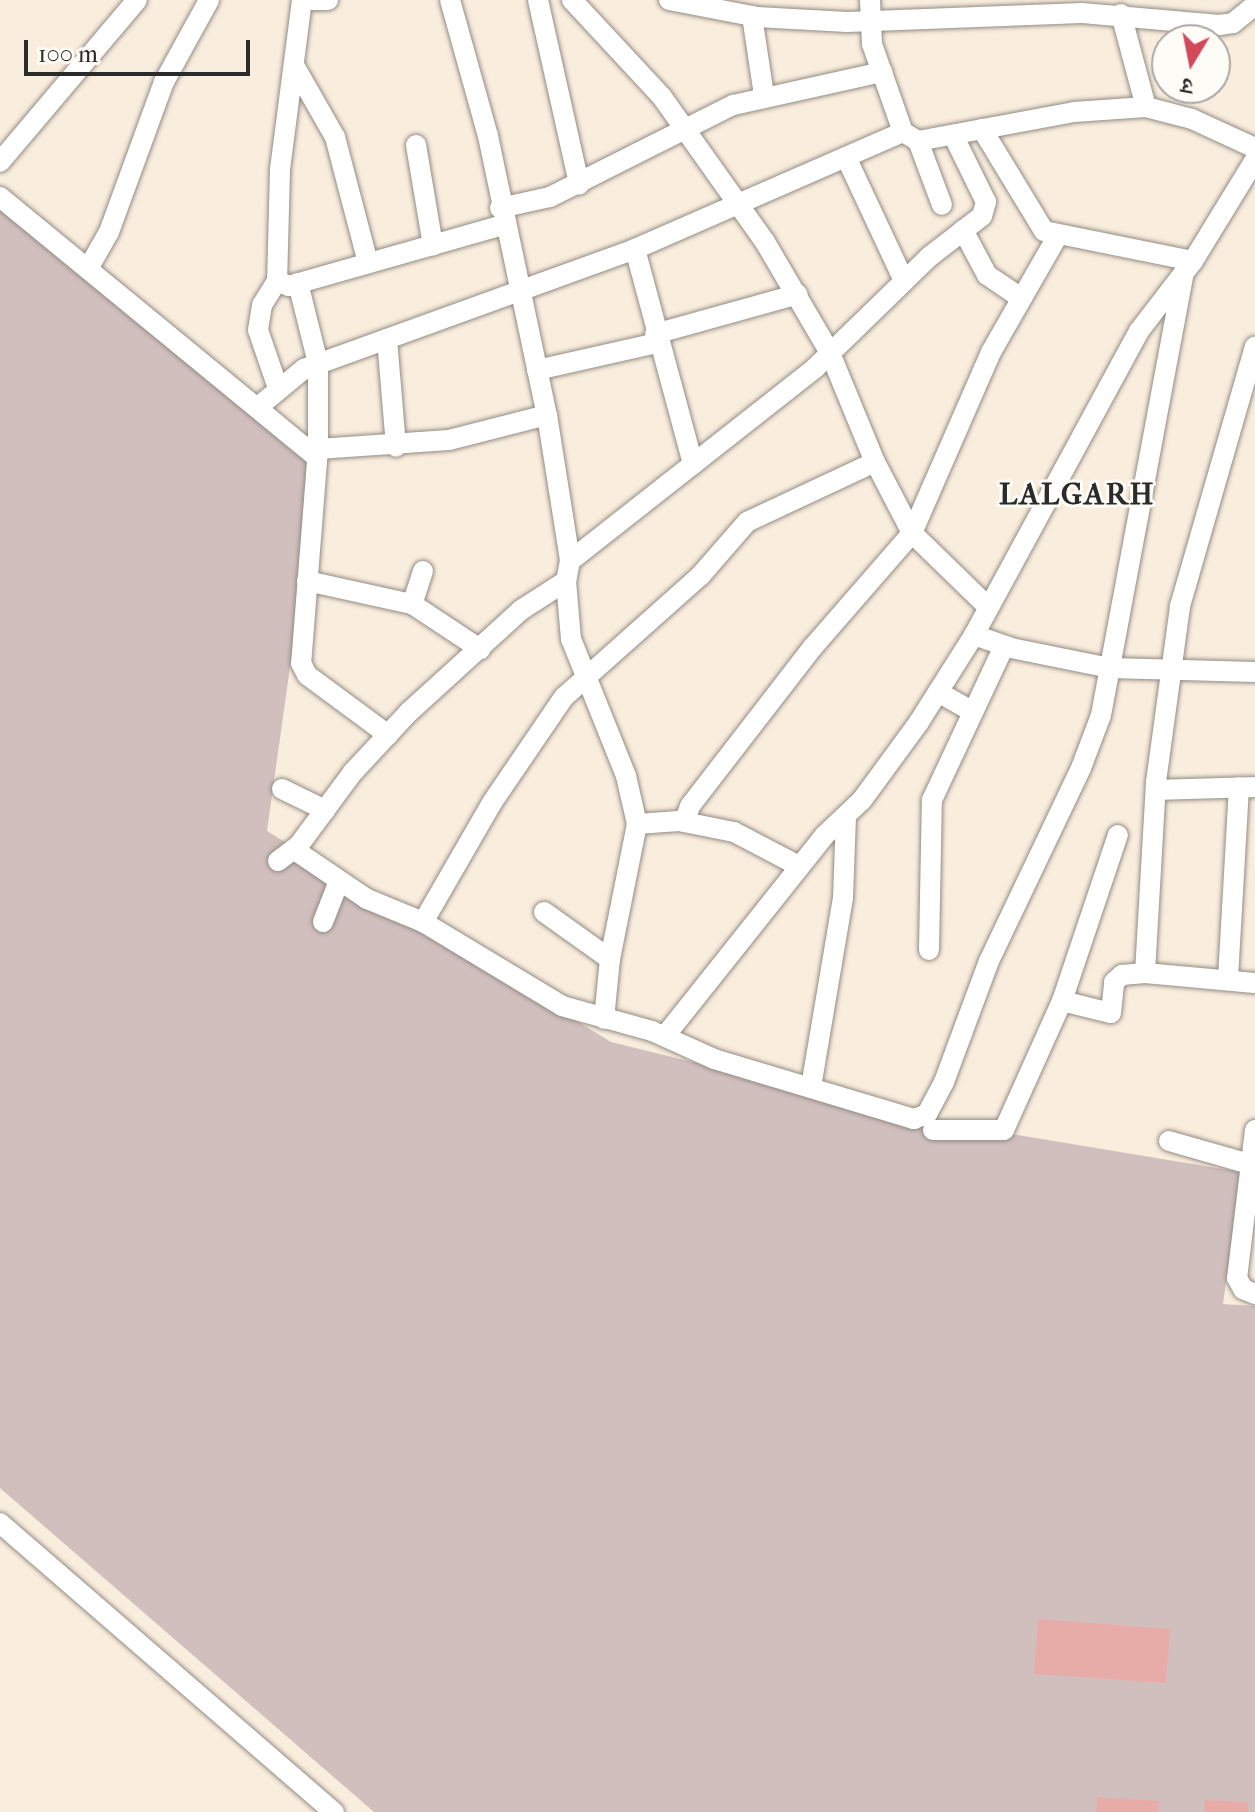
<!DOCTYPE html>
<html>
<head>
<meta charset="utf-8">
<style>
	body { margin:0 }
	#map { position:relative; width:1255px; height:1812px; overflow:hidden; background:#f9eddd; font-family:"IM FELL French Canon","Noto Serif Devanagari",serif }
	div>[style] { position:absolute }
	.industrial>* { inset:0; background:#d1bfbe }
	.building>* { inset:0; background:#e8aca8 }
	.roads { filter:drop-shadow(0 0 2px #928c84) drop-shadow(0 0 2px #928c84) }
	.minor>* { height:20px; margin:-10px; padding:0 10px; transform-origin:10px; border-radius:10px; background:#fff }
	span { translate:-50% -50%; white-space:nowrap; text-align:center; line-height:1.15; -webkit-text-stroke:6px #fdfcf7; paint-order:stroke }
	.district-label { font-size:30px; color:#2b2b2b; font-weight:700; letter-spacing:2px }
	.north { position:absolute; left:1151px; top:24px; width:80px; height:80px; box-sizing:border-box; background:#fdfcf7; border:2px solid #a9a8a5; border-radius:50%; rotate:190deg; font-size:22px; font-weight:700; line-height:32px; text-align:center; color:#2b2b2b }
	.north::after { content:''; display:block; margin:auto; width:28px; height:36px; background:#d1495b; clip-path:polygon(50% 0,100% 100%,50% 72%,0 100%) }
	.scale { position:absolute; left:24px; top:40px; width:226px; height:36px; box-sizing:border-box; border:4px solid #2b2b2b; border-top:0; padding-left:10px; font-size:24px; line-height:28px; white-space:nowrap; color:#2b2b2b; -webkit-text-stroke:6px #fdfcf7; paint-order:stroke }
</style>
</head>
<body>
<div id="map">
	<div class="industrial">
		<div style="clip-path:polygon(0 198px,321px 446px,267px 831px,611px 1042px,938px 1122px,1241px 1172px,1223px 1304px,1255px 1306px,1255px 1812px,374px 1812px,0 1488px)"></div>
	</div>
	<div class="building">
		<div style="clip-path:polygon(1038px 1619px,1170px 1629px,1166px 1683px,1034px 1674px)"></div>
		<div style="clip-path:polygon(1097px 1797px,1159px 1801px,1158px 1812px,1096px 1812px)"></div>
		<div style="clip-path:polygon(1205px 1800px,1248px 1802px,1248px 1812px,1204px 1812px)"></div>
	</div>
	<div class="roads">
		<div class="minor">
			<div style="left:302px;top:0;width:171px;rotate:97.4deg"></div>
			<div style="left:280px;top:170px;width:111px;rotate:91.5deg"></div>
			<div style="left:277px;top:281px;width:13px;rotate:23deg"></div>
			<div style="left:289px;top:286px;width:223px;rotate:-15.9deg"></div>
			<div style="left:311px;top:0;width:17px"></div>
			<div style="left:450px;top:0;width:141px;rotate:74.4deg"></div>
			<div style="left:488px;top:136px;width:285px;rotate:78.1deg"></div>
			<div style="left:547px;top:415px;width:148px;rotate:81deg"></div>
			<div style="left:570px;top:561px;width:20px;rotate:101deg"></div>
			<div style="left:566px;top:581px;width:58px;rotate:85.1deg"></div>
			<div style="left:571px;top:639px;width:148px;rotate:68.1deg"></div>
			<div style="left:626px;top:776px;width:49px;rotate:77.1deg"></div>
			<div style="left:637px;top:824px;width:138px;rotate:101.3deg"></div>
			<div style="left:610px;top:959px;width:60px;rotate:95.7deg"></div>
			<div style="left:538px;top:0;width:189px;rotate:77.4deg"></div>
			<div style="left:572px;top:0;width:132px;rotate:47.1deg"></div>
			<div style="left:662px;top:97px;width:178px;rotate:54.6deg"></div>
			<div style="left:765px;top:242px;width:129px;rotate:59.6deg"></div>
			<div style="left:830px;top:353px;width:118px;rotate:67.6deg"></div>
			<div style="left:875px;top:462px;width:80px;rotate:62.5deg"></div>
			<div style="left:912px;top:533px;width:106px;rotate:44.2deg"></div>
			<div style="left:669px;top:0;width:90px;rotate:10.9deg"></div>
			<div style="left:757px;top:17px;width:90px;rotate:3.2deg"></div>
			<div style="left:847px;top:22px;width:235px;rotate:-2.2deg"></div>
			<div style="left:1082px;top:13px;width:138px;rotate:5deg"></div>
			<div style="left:1219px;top:25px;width:14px;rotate:-8deg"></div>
			<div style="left:1233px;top:23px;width:28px;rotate:-39deg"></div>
			<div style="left:870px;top:0;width:44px;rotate:87.4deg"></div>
			<div style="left:872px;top:44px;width:93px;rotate:70.6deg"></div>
			<div style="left:903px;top:132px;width:17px;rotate:31deg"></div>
			<div style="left:918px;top:141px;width:68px;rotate:69.4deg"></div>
			<div style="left:1121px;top:14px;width:96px;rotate:75deg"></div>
			<div style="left:752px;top:16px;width:80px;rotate:81.4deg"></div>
			<div style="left:295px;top:67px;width:81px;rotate:60.3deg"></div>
			<div style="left:335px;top:137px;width:130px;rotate:75.3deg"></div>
			<div style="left:982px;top:129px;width:119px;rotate:58.7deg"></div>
			<div style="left:1044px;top:231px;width:152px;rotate:11.4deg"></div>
			<div style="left:918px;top:141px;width:159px;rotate:-10.5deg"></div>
			<div style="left:1074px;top:112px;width:72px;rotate:-4deg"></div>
			<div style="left:1146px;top:107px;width:48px;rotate:14.6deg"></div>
			<div style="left:1192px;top:119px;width:69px;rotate:24.7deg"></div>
			<div style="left:416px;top:145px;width:102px;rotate:80.4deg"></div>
			<div style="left:846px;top:157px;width:137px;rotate:64.9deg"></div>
			<div style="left:0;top:162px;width:212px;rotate:-49.8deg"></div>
			<div style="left:0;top:197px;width:410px;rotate:39.4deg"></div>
			<div style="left:500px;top:208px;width:51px;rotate:-12.4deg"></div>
			<div style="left:550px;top:197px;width:205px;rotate:-26.7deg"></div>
			<div style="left:733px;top:105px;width:153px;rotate:-12.5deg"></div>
			<div style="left:963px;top:230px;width:51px;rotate:61.9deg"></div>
			<div style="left:987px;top:275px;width:40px;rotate:34deg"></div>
			<div style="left:635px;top:249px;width:223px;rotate:74.9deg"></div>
			<div style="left:89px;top:267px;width:40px;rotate:-60.3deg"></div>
			<div style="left:109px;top:232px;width:160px;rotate:-69.9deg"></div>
			<div style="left:164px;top:82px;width:94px;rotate:-61.2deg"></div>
			<div style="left:277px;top:281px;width:28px;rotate:122deg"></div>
			<div style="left:262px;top:305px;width:25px;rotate:99deg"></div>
			<div style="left:258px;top:330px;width:61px;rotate:71deg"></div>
			<div style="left:298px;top:283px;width:82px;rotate:76deg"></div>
			<div style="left:318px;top:363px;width:86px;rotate:90deg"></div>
			<div style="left:318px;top:449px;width:215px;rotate:94.5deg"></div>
			<div style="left:301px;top:663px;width:13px;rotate:63deg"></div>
			<div style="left:307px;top:675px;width:101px;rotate:36.5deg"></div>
			<div style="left:655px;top:334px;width:148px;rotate:-15.6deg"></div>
			<div style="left:387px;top:339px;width:108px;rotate:85.2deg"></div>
			<div style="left:537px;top:370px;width:123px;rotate:-12.7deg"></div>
			<div style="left:258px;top:407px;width:60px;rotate:-39.6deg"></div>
			<div style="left:304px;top:369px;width:352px;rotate:-19.9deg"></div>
			<div style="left:635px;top:249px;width:292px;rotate:-23.6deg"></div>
			<div style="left:318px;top:449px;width:131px;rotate:-3.9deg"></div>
			<div style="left:449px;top:440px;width:101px;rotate:-14.3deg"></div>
			<div style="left:875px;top:462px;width:141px;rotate:154.9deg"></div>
			<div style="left:747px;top:522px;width:70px;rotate:131deg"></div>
			<div style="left:701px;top:575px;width:183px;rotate:138.3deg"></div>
			<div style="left:564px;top:697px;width:126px;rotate:124.3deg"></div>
			<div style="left:493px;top:801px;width:140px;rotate:120deg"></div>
			<div style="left:423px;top:922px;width:162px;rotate:31.1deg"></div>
			<div style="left:562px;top:1006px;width:93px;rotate:15.5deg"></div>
			<div style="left:652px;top:1031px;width:68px;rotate:24.3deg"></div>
			<div style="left:714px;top:1059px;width:209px;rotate:16.7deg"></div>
			<div style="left:914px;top:1119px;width:14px;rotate:-21deg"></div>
			<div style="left:927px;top:1114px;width:36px;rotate:-62deg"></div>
			<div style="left:944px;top:1082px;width:129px;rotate:-69.6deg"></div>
			<div style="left:989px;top:961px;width:214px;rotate:-64.5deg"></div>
			<div style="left:1081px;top:768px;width:57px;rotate:-69.3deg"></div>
			<div style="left:1101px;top:715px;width:447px;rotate:-79.4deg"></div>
			<div style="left:570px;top:561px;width:312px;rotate:-38.2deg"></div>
			<div style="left:815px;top:368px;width:159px;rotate:-44.2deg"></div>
			<div style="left:929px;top:257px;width:67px;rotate:-37.7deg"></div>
			<div style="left:982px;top:216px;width:15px;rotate:-74deg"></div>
			<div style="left:986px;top:202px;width:75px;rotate:-116.2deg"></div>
			<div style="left:423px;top:571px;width:35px;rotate:108deg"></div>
			<div style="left:412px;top:604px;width:82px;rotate:33.5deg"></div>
			<div style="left:307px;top:581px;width:107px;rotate:12.4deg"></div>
			<div style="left:974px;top:635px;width:39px;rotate:19deg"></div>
			<div style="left:1011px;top:648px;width:101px;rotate:11.4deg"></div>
			<div style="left:1110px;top:668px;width:145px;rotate:1.6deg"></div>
			<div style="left:938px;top:692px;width:40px;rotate:29.7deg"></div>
			<div style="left:282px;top:789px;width:48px;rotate:26deg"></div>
			<div style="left:1156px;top:790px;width:99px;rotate:-1.7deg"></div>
			<div style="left:684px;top:822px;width:17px;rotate:-69deg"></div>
			<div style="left:690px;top:806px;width:201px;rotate:-52.3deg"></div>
			<div style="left:813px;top:647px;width:151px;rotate:-49deg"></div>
			<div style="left:912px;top:533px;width:197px;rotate:-66.4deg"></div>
			<div style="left:991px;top:352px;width:135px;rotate:-60.2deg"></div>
			<div style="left:637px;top:824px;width:42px;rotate:-4.1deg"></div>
			<div style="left:679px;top:821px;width:56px;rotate:11.3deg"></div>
			<div style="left:734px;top:832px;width:73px;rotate:27.6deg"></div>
			<div style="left:278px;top:861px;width:26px;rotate:-37deg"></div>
			<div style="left:544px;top:912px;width:81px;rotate:35.5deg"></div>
			<div style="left:323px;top:922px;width:44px;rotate:-68.7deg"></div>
			<div style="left:423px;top:922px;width:61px;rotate:-157.7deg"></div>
			<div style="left:367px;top:899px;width:82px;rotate:-145.9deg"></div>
			<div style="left:299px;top:853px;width:8px;rotate:-90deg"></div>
			<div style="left:299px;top:845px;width:91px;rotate:-53.5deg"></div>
			<div style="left:353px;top:772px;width:82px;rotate:-47deg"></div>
			<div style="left:409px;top:712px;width:151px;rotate:-42.3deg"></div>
			<div style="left:521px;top:610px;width:54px;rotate:-32.8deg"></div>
			<div style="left:929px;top:950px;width:150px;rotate:-88.9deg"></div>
			<div style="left:932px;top:800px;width:170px;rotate:-64.9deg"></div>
			<div style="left:1145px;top:973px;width:191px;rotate:-86.7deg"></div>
			<div style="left:1156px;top:782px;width:178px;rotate:-82.2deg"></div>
			<div style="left:1180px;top:606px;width:270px;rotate:-73.9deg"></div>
			<div style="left:1228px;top:978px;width:191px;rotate:-86.7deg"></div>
			<div style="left:1062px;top:1001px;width:175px;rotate:-71.4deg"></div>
			<div style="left:665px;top:1036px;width:256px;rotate:-51.5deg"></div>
			<div style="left:824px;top:836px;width:52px;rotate:-43.5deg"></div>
			<div style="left:862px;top:800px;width:97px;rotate:-53.8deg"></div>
			<div style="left:919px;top:722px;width:103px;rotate:-57.7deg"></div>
			<div style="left:974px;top:635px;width:346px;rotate:-61.5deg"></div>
			<div style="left:1139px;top:331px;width:88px;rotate:-52.4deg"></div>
			<div style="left:1193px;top:261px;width:119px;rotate:-58.5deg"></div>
			<div style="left:811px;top:1087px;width:192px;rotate:-80.4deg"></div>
			<div style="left:843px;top:898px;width:80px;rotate:-87.9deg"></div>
			<div style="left:933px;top:1130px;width:71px"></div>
			<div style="left:1004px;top:1130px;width:141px;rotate:-65.8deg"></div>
			<div style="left:1062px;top:1001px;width:50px;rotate:13.8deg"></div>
			<div style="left:1111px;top:1013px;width:31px;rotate:-84deg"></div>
			<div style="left:1114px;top:982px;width:11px;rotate:-41deg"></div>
			<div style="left:1122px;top:975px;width:23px;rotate:-5deg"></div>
			<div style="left:1145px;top:973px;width:110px;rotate:5.2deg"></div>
			<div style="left:1255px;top:1130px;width:149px;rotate:96.9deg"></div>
			<div style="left:1237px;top:1278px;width:13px;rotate:61deg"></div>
			<div style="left:1243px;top:1289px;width:13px;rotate:23deg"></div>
			<div style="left:1169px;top:1141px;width:84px;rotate:15.9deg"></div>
			<div style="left:0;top:1523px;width:442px;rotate:40.9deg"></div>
		</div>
	</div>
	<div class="district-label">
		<span style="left:1077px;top:495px">LALGARH</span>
	</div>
	<div class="north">उ</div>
	<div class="scale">100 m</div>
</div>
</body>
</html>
